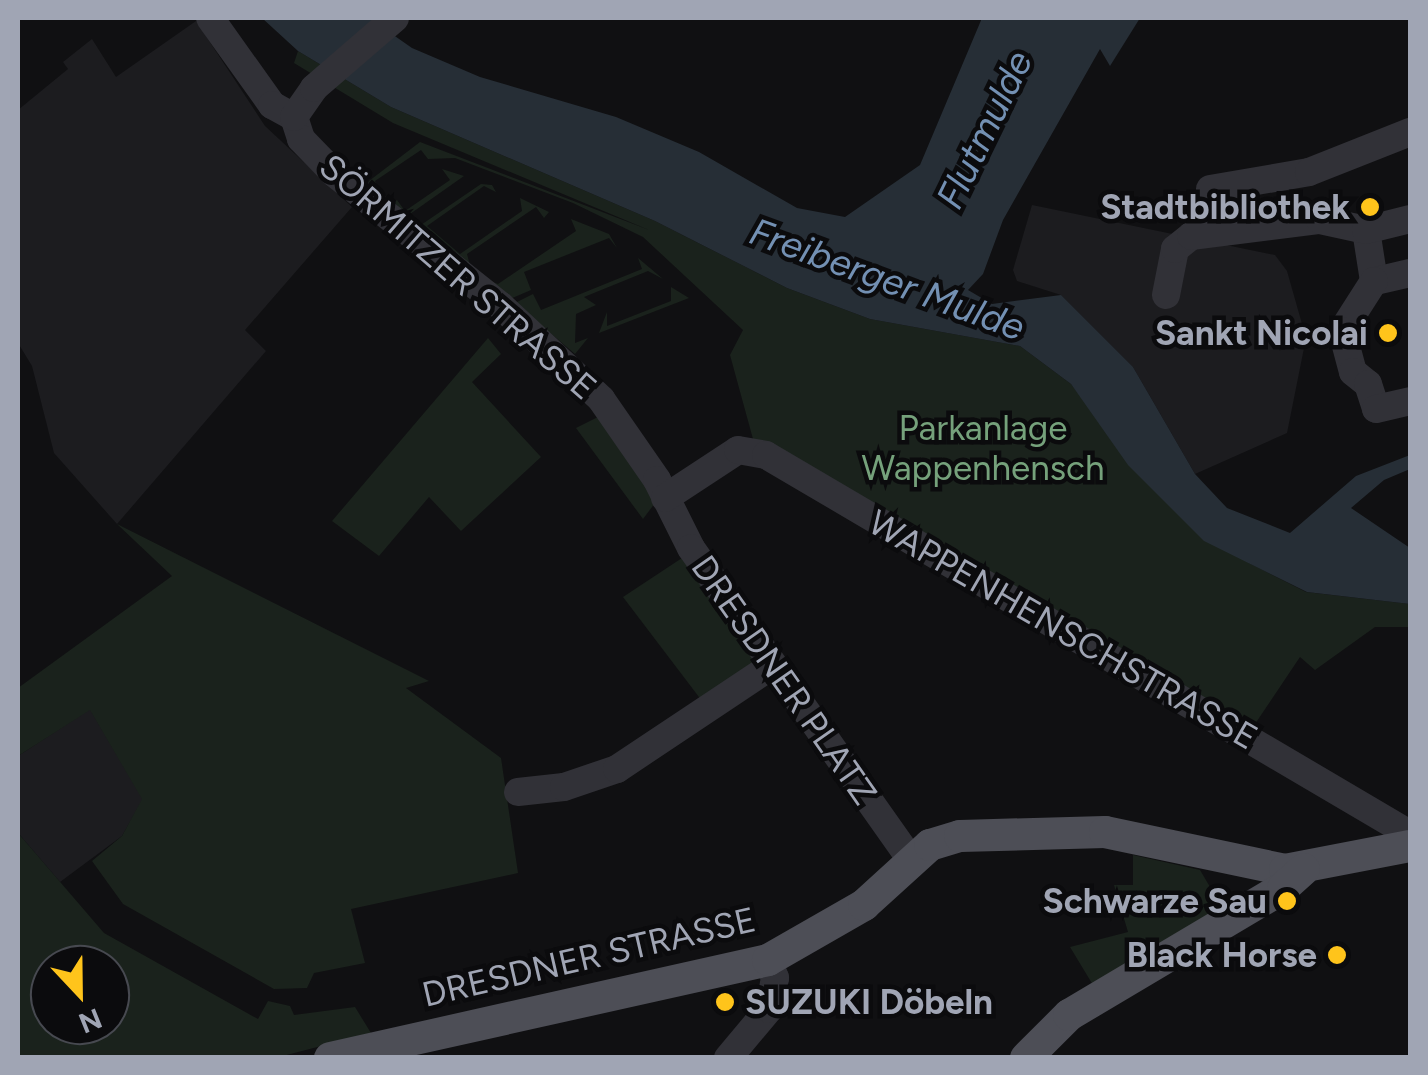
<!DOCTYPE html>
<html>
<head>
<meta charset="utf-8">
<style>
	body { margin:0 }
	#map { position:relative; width:1428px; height:1075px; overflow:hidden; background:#101012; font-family:Figtree,sans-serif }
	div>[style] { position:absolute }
	.built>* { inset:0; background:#1c1c1f }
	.green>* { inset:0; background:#1a221c }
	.water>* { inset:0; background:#262e36 }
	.minor>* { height:28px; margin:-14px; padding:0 14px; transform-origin:14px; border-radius:14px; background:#313137 }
	.major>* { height:32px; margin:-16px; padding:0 16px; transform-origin:16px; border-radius:16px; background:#4d4e56 }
	.dots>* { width:28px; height:28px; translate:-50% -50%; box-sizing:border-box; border:5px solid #0b0b0d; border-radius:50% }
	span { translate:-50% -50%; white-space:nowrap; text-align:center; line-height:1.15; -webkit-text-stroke:9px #0b0b0d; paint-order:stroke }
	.poi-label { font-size:35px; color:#a0a5b4; font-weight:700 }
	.right { translate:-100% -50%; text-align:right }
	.left { translate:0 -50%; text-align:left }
	.street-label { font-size:35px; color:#a0a5b4 }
	.park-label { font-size:35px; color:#75a17b }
	.water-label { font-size:38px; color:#7390b3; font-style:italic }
	.frame { position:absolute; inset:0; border:20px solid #a0a5b4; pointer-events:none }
	.north { position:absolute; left:30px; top:945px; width:100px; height:100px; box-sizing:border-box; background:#0b0b0d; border:2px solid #474950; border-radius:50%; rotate:158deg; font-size:28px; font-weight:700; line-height:40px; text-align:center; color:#a0a5b4 }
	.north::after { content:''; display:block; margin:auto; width:35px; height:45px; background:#ffc41b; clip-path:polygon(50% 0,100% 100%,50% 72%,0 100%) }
</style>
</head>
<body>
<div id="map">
	<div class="built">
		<div style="clip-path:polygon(196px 21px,265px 126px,352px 207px,245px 330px,266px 351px,117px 524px,54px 453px,32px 366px,18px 343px,18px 110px,68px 69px,63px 62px,92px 39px,116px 77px)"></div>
		<div style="clip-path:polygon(1032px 205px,1275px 255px,1287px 271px,1306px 338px,1287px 433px,1195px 474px,1133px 367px,1061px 295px,1017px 281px,1013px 270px)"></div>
		<div style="clip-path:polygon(90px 709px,143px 799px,122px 836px,60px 882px,18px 833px,18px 756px)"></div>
	</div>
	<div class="green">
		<div style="clip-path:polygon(298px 51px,391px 107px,655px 221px,787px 288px,870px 319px,1020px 346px,1071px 384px,1099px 420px,1249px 563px,1306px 592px,1410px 604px,1410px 627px,1375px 627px,1315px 670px,1300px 657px,1253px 727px,753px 439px,730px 355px,743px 330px,643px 237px,573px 203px,455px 158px,428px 159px,421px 150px,375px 181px,382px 198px,365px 184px,420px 142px,649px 230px,393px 123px,294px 63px)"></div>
		<div style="clip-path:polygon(442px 169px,464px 176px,410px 214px,413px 219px,392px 204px,397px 200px,405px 211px,450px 180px)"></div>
		<div style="clip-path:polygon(481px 184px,492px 185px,496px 192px,484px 186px,427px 226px,460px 254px,522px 211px,520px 198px,549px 212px,544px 218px,536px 207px,467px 254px,471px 269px,418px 227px)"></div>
		<div style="clip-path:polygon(571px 219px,609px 234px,617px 248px,609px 238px,524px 272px,531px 290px,510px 299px,485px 279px,498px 284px,576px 231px)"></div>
		<div style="clip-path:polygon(638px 258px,663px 279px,648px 271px,584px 297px,596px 305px,576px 314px,575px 343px,588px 338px,575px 354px,515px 303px,533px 294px,541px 310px,642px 269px)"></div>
		<div style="clip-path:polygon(671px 287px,689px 298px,599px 333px,607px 312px,607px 326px,671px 301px)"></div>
		<div style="clip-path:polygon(488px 338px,501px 354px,472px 382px,541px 457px,461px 531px,429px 497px,379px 556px,332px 521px)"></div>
		<div style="clip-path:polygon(600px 416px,658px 499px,643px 519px,576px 428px)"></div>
		<div style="clip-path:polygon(117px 524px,429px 681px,406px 688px,501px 758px,518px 873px,351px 909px,365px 963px,314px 973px,307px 988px,274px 989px,123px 904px,92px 861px,122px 836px,142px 799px,90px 710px,18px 756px,18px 688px,172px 576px)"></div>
		<div style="clip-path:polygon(682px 558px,757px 664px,702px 701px,623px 597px)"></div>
		<div style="clip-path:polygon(evenodd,18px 833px,104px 933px,258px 1019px,268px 1001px,290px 1006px,294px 1015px,355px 1007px,371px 1033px,279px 1057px,18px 1057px,18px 833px,50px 965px,110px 965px,110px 1025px,50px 1025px,50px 965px)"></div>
		<div style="clip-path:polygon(1133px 855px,1200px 870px,1213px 892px,1211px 914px,1096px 990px,1070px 947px,1128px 932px,1114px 885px,1133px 885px)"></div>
	</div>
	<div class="water">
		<div style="clip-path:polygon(262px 18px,369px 18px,412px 48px,480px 77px,616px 117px,699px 152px,797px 208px,845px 217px,920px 165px,982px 18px,1140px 18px,1110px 66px,1100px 49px,1003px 220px,983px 274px,968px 290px,992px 304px,1061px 295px,1133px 367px,1195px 474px,1227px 508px,1290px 533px,1356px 476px,1410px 455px,1410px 469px,1384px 480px,1351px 508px,1410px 548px,1410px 604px,1307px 592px,1204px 541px,1128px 465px,1071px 384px,1020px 346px,870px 319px,787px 288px,655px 221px,391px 107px,298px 51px)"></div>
	</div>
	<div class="minor">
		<div style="left:210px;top:18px;width:107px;rotate:54.5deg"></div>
		<div style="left:272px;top:105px;width:25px;rotate:29deg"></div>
		<div style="left:294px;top:117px;width:23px;rotate:72deg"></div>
		<div style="left:301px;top:139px;width:47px;rotate:45.9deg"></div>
		<div style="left:334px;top:173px;width:213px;rotate:38.5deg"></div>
		<div style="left:501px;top:306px;width:137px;rotate:42.9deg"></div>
		<div style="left:601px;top:399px;width:98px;rotate:55.3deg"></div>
		<div style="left:657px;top:480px;width:76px;rotate:63.4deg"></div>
		<div style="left:691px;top:548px;width:380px;rotate:54.8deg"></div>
		<div style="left:294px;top:117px;width:35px;rotate:-55deg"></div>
		<div style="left:314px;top:88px;width:107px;rotate:-40.8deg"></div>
		<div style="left:1210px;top:189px;width:100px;rotate:-9.7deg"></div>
		<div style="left:1309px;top:172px;width:109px;rotate:-21.6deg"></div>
		<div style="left:1366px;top:230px;width:52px;rotate:81.1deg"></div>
		<div style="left:1410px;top:273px;width:37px;rotate:167deg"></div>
		<div style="left:1374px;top:281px;width:59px;rotate:122.6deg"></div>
		<div style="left:1342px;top:331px;width:42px;rotate:75deg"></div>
		<div style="left:1353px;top:372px;width:19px;rotate:39deg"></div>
		<div style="left:1368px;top:384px;width:26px;rotate:72deg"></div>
		<div style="left:1376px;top:409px;width:35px;rotate:-13deg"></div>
		<div style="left:1166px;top:295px;width:47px;rotate:-78.9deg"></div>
		<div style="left:1175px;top:249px;width:21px;rotate:-39deg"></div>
		<div style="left:1191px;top:236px;width:130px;rotate:-7.1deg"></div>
		<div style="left:1320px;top:220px;width:47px;rotate:12.3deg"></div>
		<div style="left:1366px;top:230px;width:45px;rotate:-14deg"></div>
		<div style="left:665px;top:498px;width:87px;rotate:-33.3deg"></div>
		<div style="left:738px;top:450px;width:28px;rotate:10deg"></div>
		<div style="left:766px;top:455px;width:745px;rotate:30.49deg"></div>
		<div style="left:518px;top:792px;width:46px;rotate:-6.2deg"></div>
		<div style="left:564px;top:787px;width:56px;rotate:-18.8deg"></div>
		<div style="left:617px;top:769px;width:187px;rotate:-33.7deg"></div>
		<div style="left:728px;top:1058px;width:64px;rotate:-50.1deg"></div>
		<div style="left:769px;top:1009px;width:32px;rotate:-79deg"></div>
		<div style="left:775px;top:978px;width:19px;rotate:-111deg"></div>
	</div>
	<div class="major">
		<div style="left:330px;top:1058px;width:449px;rotate:-12.6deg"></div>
		<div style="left:768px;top:960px;width:111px;rotate:-29.8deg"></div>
		<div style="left:864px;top:905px;width:89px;rotate:-42.3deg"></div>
		<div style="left:930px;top:845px;width:31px;rotate:-17deg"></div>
		<div style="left:960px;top:836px;width:145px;rotate:-1.6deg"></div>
		<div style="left:1105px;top:832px;width:184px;rotate:11.9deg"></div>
		<div style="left:1285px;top:870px;width:127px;rotate:-10.9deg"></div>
		<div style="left:1026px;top:1058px;width:61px;rotate:-45deg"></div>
		<div style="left:1069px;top:1015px;width:249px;rotate:-30.7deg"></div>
		<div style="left:1283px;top:888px;width:28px;rotate:-42deg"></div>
	</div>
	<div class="dots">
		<div style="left:1370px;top:207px;background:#ffc41b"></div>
		<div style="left:1388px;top:333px;background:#ffc41b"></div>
		<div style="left:1287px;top:901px;background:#ffc41b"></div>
		<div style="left:1337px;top:955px;background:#ffc41b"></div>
		<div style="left:725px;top:1002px;background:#ffc41b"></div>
	</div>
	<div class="poi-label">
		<span class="right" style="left:1350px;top:207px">Stadtbibliothek</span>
		<span class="right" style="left:1368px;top:333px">Sankt Nicolai</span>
		<span class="right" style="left:1267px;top:901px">Schwarze Sau</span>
		<span class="right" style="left:1317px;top:955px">Black Horse</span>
		<span class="left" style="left:745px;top:1002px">SUZUKI Döbeln</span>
	</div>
	<div class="street-label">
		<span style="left:458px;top:277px;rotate:41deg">SÖRMITZER STRASSE</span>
		<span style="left:1063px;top:630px;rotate:30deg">WAPPENHENSCHSTRASSE</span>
		<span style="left:784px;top:680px;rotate:55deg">DRESDNER PLATZ</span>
		<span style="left:589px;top:957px;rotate:-13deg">DRESDNER STRASSE</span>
	</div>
	<div class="park-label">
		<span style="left:983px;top:448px">Parkanlage<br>Wappenhensch</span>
	</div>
	<div class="water-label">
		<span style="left:985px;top:130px;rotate:-64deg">Flutmulde</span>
		<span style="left:887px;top:280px;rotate:20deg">Freiberger Mulde</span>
	</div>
	<div class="frame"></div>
	<div class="north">N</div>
</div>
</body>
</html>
